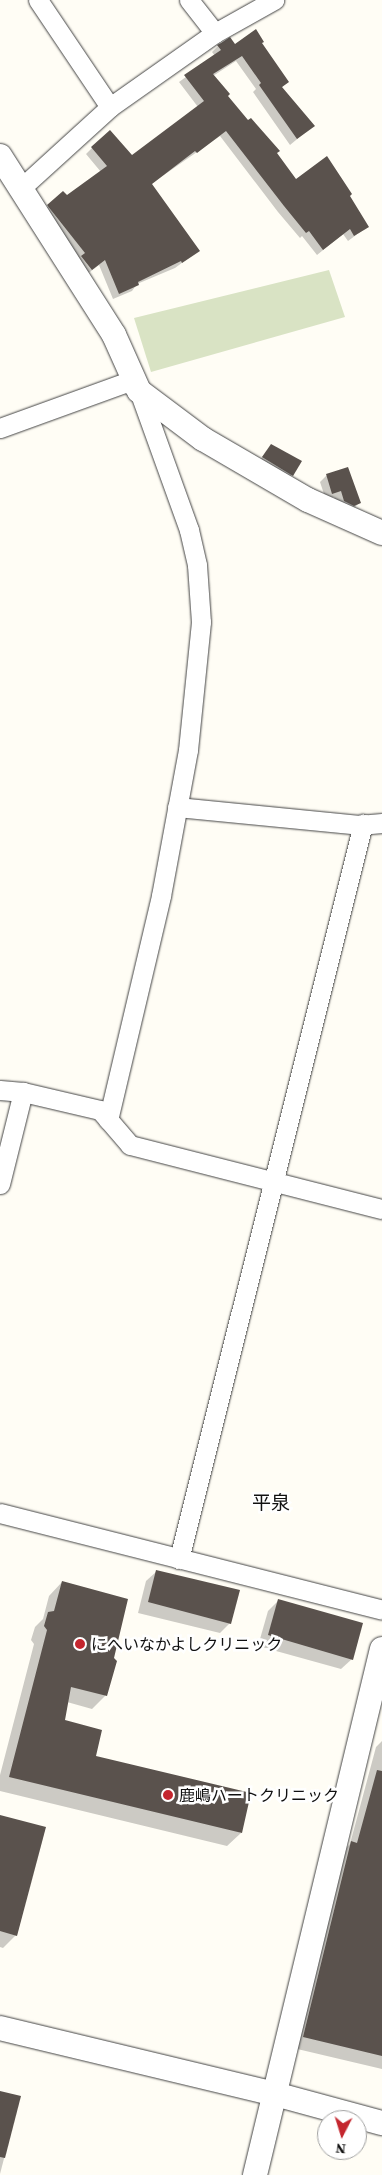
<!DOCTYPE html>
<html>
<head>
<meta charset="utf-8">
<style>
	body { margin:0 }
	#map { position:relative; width:382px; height:2175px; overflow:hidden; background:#fffdf5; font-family:"Source Serif 4","Noto Sans JP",serif }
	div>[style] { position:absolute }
	.cemetery>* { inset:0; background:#d9e3c4 }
	.shadow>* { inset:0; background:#0003 }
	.building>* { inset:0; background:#5a524d }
	.roads { filter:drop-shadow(0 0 1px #444) drop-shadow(0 0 1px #444) }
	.minor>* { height:19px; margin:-9.5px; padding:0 9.5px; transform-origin:9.5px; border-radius:9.5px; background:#fff }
	.tertiary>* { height:24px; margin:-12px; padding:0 12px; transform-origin:12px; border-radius:12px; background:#fff }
	.dots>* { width:14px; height:14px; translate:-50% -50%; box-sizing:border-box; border:2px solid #fff; border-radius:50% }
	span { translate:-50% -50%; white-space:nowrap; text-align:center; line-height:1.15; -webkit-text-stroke:5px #fff; paint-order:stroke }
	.poi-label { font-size:16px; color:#111 }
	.left { translate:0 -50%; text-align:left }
	.quarter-label { font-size:19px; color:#111 }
	.north { position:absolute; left:317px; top:2110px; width:50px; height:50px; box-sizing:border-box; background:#fff; border:1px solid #a0a0a0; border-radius:50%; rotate:185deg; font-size:14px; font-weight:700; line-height:20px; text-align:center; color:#111 }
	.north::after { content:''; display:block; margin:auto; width:18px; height:22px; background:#c4262e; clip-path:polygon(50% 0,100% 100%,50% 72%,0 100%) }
</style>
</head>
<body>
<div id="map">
	<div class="cemetery">
		<div style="clip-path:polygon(329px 270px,345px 317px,151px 372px,134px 318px)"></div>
	</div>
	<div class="shadow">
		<div style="clip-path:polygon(261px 44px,287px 82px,281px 88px,313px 126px,290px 145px,253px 92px,256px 89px,236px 61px,213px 76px,226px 96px,296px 181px,348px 196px,367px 227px,348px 241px,343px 234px,317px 255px,302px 236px,300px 238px,278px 212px,220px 136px,151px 184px,198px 251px,175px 268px,137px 284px,132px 291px,113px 299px,99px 265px,86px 275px,42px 212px,48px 206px,67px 197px,101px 172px,86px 154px,92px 148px,131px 157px,198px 107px,179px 82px,215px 56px,212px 52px,218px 46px)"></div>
		<div style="clip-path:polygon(271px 446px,292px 475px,285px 482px,256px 465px)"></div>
		<div style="clip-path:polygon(347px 468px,359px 503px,353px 509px,338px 507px,334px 497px,326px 500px,320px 482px,326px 476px)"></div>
		<div style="clip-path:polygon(157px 1571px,230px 1623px,220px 1633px,138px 1613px,146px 1581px)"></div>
		<div style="clip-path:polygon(62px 1582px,115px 1661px,105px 1696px,92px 1709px,67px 1702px,64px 1721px,94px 1757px,241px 1833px,227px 1846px,0 1791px,0 1775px,34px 1644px,31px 1640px,35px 1627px,43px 1619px,49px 1596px)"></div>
		<div style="clip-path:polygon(279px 1600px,352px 1659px,341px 1669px,258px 1646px,268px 1611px)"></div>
		<div style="clip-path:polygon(382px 1741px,382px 2069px,293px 2048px,341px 1853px,350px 1844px,376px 1747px)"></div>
		<div style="clip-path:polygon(0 1816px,16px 1935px,3px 1948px,0 1947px)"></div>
		<div style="clip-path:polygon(0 2092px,20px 2097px,0 2174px)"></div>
	</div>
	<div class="building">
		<div style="clip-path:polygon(256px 29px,264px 42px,262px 43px,289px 82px,282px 87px,315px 126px,297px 139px,259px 85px,261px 83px,242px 56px,213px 74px,230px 94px,228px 96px,248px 120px,251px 118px,280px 151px,277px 153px,296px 179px,327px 156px,352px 194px,350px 196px,369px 227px,354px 236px,350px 229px,323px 250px,309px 231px,306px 233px,284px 206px,226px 131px,197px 153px,195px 151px,152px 184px,200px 251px,182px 263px,181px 261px,138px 282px,139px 285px,119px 294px,105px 260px,92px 270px,81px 256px,85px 253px,47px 205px,63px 191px,67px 195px,107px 166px,91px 147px,110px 130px,132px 155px,204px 101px,184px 75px,221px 50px,217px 45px,221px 43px,230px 37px,235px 44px)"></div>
		<div style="clip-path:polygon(271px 444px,302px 461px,293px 476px,262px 457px)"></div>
		<div style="clip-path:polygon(348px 467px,361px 503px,354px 506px,344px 501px,341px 491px,332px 494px,326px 474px)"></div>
		<div style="clip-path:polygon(156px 1570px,240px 1590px,231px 1624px,148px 1602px)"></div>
		<div style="clip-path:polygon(62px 1581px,128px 1599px,114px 1658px,117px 1661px,107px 1696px,71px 1687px,65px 1720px,102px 1730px,96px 1756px,251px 1793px,242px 1833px,9px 1777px,47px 1630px,44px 1626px,48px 1612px,54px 1611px)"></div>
		<div style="clip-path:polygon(278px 1599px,363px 1623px,353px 1660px,268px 1635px)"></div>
		<div style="clip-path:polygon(377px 1770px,382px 1771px,382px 2056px,303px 2037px,351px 1841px,357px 1843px)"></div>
		<div style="clip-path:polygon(0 1815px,46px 1827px,17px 1936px,0 1931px)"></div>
		<div style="clip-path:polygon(0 2091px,21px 2096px,5px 2158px,0 2157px)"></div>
	</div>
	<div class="roads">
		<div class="minor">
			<div style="left:38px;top:0;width:129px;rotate:56.1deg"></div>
			<div style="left:189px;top:0;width:42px;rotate:51.8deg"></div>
			<div style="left:20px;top:189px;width:122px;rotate:-42.3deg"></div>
			<div style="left:110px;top:107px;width:128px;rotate:-35.2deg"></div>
			<div style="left:215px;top:33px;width:68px;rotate:-29.2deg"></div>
			<div style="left:0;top:428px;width:135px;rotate:-19.9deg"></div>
			<div style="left:127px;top:382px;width:15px;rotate:37deg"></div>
			<div style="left:139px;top:391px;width:148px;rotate:70.2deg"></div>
			<div style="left:189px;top:530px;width:36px;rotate:77deg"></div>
			<div style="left:197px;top:565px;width:57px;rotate:86deg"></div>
			<div style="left:201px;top:622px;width:129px;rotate:95.8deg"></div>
			<div style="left:188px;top:750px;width:148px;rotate:100.5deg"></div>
			<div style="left:161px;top:896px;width:230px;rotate:103.3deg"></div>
			<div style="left:177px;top:807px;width:183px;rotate:5.6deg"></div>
			<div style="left:359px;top:825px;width:23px;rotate:-5deg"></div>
			<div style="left:0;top:1090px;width:23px;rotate:5deg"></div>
			<div style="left:23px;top:1092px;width:79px;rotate:13.2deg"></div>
			<div style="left:100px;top:1110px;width:46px;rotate:49.4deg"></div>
			<div style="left:130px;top:1145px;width:260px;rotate:14.3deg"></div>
			<div style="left:0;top:1184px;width:95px;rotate:-76deg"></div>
			<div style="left:0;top:1513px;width:394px;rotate:14.2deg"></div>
			<div style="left:179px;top:1559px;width:758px;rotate:-75.95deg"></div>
		</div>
		<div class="tertiary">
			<div style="left:0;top:156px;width:212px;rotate:57.5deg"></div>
			<div style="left:114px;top:335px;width:61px;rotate:65.9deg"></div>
			<div style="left:139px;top:391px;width:80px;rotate:36.9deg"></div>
			<div style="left:203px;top:439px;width:121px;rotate:30.2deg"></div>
			<div style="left:308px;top:500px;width:81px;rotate:24deg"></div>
			<div style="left:0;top:2028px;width:283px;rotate:13.5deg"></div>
			<div style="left:275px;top:2094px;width:111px;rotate:15.2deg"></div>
			<div style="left:255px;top:2175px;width:541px;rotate:-76.43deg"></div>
		</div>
	</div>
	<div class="dots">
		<div style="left:80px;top:1644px;background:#c4262e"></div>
		<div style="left:168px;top:1795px;background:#c4262e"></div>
	</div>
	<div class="poi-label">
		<span class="left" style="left:91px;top:1644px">にへいなかよしクリニック</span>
		<span class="left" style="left:179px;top:1795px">鹿嶋ハートクリニック</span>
	</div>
	<div class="quarter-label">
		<span style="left:271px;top:1503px">平泉</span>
	</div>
	<div class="north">N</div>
</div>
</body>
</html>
